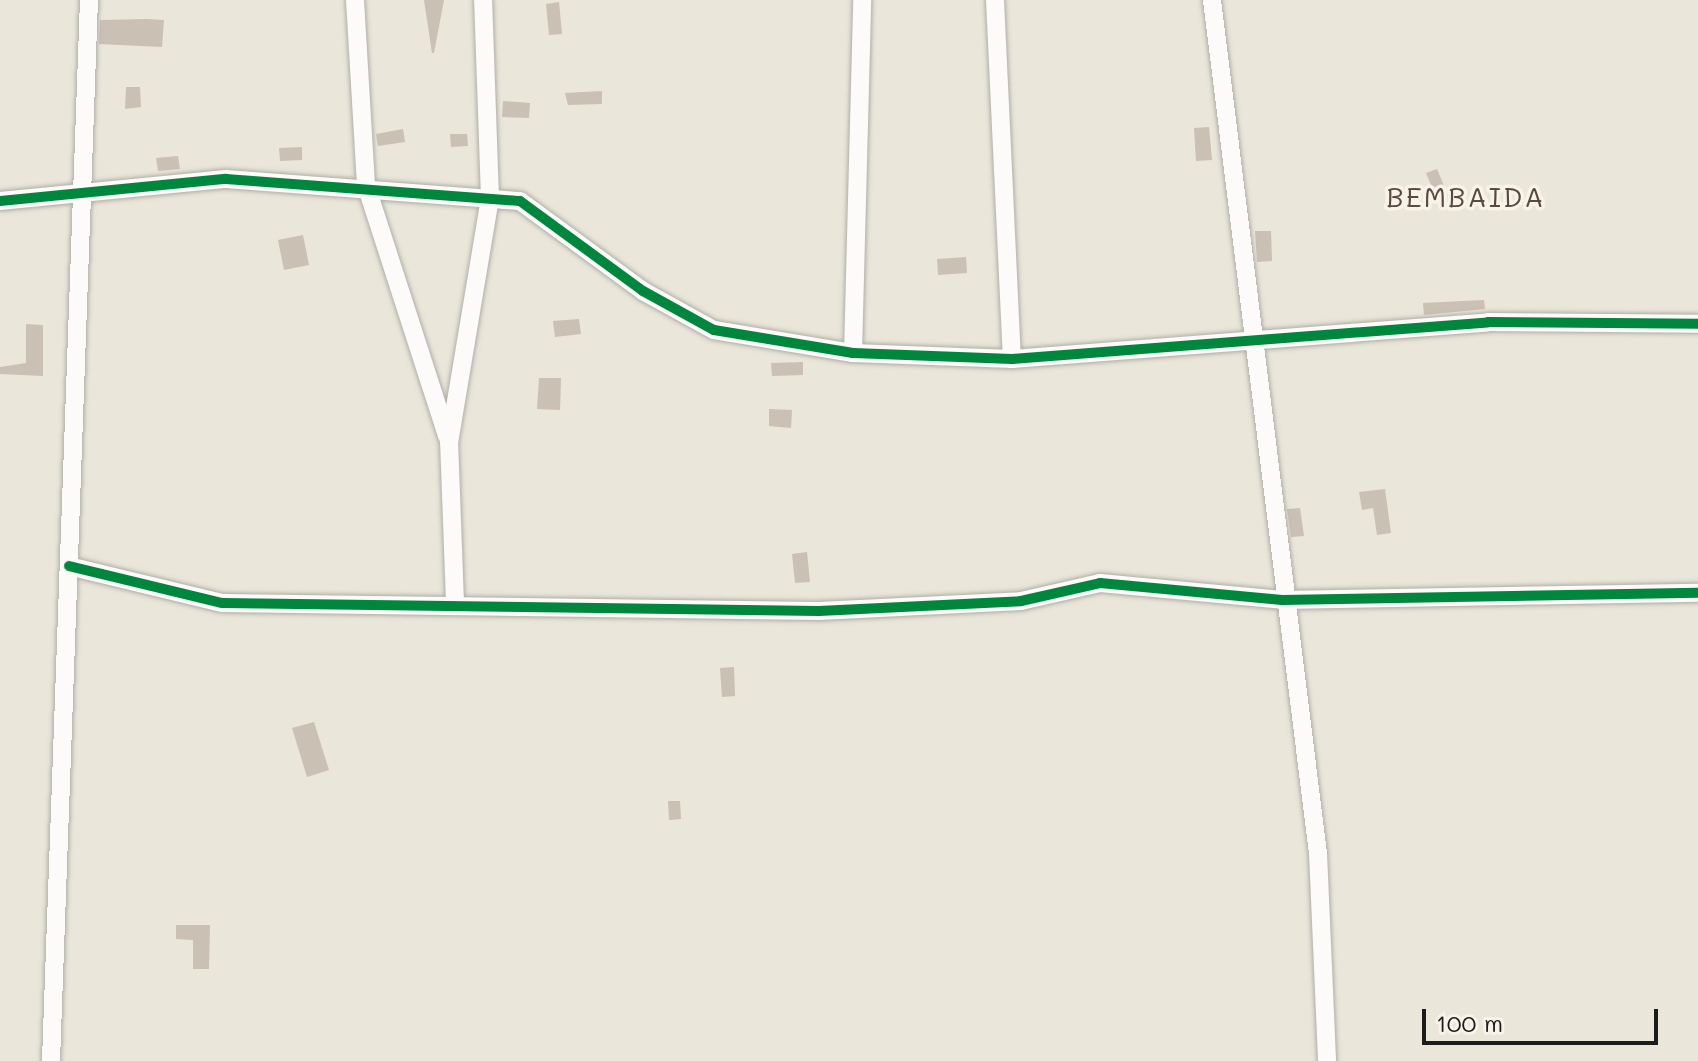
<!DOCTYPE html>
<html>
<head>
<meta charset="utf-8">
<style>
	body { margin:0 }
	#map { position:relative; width:1698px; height:1061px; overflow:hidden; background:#eae6da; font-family:Mali,sans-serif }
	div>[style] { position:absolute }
	.building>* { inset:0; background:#cac0b4 }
	.roads { filter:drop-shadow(0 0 2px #b0aea7) drop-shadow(0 0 2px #b0aea7) }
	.minor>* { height:18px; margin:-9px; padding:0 9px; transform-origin:9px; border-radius:9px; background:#fcfbf9 }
	.cycleway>* { height:10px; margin:-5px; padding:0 5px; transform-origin:5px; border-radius:5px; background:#00873e }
	span { translate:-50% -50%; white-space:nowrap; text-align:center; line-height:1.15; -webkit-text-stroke:7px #f7f3e8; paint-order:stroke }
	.quarter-label { font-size:28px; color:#584a3e; letter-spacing:2px }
	.scale { position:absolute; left:1422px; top:1009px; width:236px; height:36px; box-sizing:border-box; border:4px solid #1c1c1c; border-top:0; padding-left:10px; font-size:24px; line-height:28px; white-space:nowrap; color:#1c1c1c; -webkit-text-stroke:6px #f7f3e8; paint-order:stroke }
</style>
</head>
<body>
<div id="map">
	<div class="building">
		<div style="clip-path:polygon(424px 0,444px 0,434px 53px,432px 53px)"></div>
		<div style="clip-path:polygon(559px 2px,562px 34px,549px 35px,546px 4px)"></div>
		<div style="clip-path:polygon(147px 19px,164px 20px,162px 47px,99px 44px,100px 20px)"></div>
		<div style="clip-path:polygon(126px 87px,140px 87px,141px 107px,125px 109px)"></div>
		<div style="clip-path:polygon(602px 91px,602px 104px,568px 105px,565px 93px)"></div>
		<div style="clip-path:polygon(503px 101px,530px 103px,529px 118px,502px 117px)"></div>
		<div style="clip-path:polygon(1209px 127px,1212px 160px,1196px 161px,1194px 128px)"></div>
		<div style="clip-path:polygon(403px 129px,405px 142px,378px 146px,376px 134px)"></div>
		<div style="clip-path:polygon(450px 134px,467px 134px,468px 146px,451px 147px)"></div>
		<div style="clip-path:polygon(302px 147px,302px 160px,280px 161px,279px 148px)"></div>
		<div style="clip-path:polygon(178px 156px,180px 169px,158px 171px,156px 158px)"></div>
		<div style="clip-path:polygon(1437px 169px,1452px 205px,1441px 209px,1426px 173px)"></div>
		<div style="clip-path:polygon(1255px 231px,1271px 231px,1272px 261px,1257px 262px)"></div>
		<div style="clip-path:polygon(303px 235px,309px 265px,284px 270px,278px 240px)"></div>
		<div style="clip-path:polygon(966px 257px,967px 273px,938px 275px,937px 259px)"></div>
		<div style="clip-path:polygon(1484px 300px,1485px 309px,1424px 315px,1423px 303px)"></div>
		<div style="clip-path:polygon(579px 319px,581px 334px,555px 337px,553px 321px)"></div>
		<div style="clip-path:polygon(26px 324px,43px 325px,43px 376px,0 374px,0 367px,26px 363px)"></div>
		<div style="clip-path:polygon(803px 362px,803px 375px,772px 376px,771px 363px)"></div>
		<div style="clip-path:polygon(539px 378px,561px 378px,560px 410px,537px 409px)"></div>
		<div style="clip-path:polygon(769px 409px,792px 410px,791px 428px,769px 426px)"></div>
		<div style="clip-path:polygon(1385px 489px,1391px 533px,1377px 535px,1373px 508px,1362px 510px,1359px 492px)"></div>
		<div style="clip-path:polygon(1300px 508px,1304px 536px,1291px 537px,1287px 509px)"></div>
		<div style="clip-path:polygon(807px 552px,810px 582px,795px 583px,792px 554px)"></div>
		<div style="clip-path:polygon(734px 667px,735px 696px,722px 697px,720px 668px)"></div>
		<div style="clip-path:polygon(314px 722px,329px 770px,307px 777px,292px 728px)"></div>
		<div style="clip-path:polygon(668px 801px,680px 801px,681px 819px,669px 820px)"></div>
		<div style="clip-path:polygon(176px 925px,210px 925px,209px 969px,193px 969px,193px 940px,176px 939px)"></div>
	</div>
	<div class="roads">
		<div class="minor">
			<div style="left:355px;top:0;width:185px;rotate:86.6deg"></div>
			<div style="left:366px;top:185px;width:264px;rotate:72.1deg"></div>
			<div style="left:995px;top:0;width:359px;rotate:87.3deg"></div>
			<div style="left:1212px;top:0;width:860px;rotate:82.92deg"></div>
			<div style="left:1318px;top:853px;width:208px;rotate:87.5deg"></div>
			<div style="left:0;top:201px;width:227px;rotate:-5.6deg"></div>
			<div style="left:226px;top:179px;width:295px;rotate:4.3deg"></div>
			<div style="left:520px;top:201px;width:152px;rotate:36.2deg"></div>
			<div style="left:643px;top:291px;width:81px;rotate:28.8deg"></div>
			<div style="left:714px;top:330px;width:141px;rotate:9.4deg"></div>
			<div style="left:853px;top:353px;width:159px;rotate:2.2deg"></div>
			<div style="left:1012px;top:359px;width:477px;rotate:-4.4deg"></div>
			<div style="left:1488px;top:322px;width:210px;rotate:0.5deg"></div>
			<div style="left:853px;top:353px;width:353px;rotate:-88.5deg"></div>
			<div style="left:69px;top:566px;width:157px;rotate:13.6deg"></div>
			<div style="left:222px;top:603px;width:597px;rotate:0.77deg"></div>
			<div style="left:819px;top:611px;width:202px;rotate:-2.8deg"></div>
			<div style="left:1021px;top:601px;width:81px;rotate:-12.8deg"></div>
			<div style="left:1100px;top:583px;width:183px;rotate:5.3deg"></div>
			<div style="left:1282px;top:600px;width:416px;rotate:-1deg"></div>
			<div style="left:455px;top:603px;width:160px;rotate:-92.1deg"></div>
			<div style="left:449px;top:443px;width:248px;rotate:-80.5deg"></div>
			<div style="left:490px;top:198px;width:198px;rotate:-92deg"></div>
			<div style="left:51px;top:1061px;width:1062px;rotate:-87.95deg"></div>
		</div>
	</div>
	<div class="cycleway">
		<div style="left:0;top:201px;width:227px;rotate:-5.6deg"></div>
		<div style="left:226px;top:179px;width:295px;rotate:4.3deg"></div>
		<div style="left:520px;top:201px;width:152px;rotate:36.2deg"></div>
		<div style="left:643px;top:291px;width:81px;rotate:28.8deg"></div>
		<div style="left:714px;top:330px;width:141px;rotate:9.4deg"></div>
		<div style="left:853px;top:353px;width:159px;rotate:2.2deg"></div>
		<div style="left:1012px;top:359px;width:477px;rotate:-4.4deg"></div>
		<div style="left:1488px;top:322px;width:210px;rotate:0.5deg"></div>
		<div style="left:69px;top:566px;width:157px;rotate:13.6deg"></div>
		<div style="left:222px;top:603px;width:597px;rotate:0.77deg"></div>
		<div style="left:819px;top:611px;width:202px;rotate:-2.8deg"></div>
		<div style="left:1021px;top:601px;width:81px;rotate:-12.8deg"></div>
		<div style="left:1100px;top:583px;width:183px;rotate:5.3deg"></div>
		<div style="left:1282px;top:600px;width:416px;rotate:-1deg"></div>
	</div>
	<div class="quarter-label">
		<span style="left:1466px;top:196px">BEMBAIDA</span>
	</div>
	<div class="scale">100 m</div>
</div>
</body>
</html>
